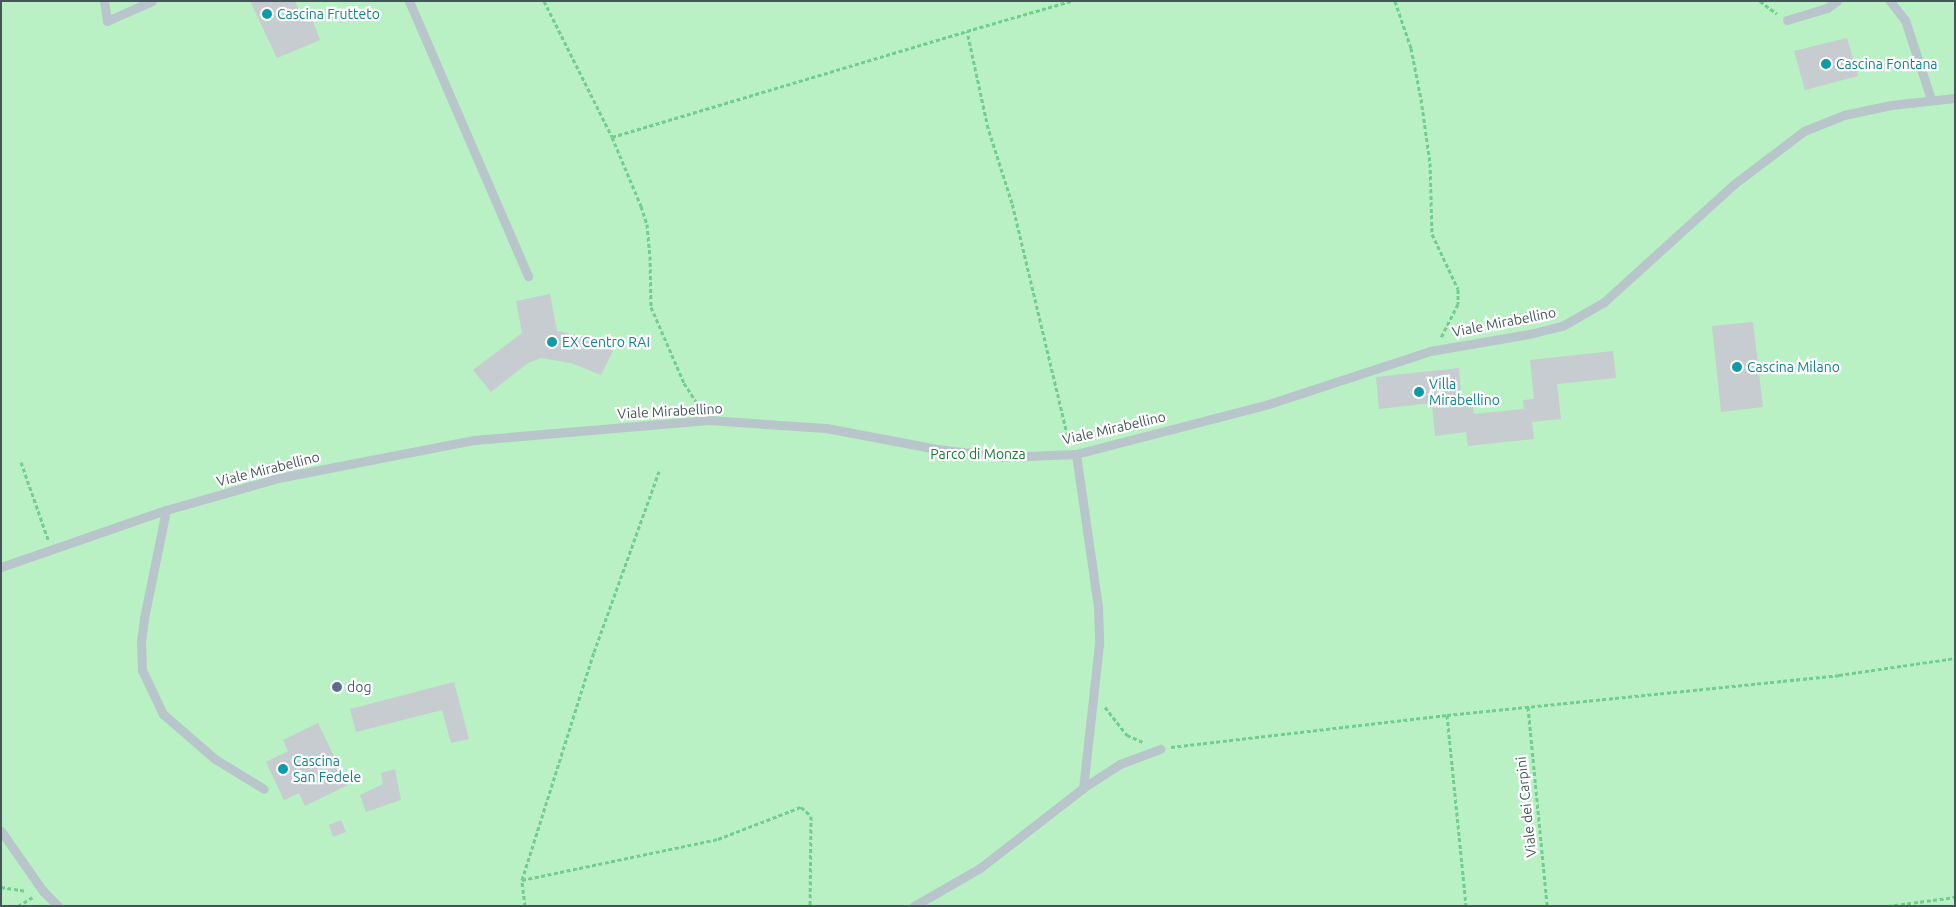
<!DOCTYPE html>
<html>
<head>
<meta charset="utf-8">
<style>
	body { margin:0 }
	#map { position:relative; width:1956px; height:907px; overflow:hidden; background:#f0edee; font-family:Ubuntu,sans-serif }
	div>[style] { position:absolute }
	.green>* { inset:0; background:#b9f0c4 }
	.building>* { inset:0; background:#c7ccd0 }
	.path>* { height:3px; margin-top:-1.5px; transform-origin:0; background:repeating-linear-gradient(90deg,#71ce8e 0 4px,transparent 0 6.5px) }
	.lane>* { height:9px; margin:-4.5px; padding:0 4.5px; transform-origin:4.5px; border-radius:4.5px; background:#b8c5cb }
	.dots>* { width:14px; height:14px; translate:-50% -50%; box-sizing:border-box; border:2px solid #fff; border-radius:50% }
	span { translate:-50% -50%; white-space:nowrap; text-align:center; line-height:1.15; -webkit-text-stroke:4.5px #fff; paint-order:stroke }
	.culture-label { font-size:14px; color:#0d838f }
	.left { translate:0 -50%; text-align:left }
	.street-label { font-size:14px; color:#45555b }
	.park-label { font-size:14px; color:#147e34 }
	.service-label { font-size:14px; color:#4e5e75 }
	.frame { position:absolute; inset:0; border:2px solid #45555b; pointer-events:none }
</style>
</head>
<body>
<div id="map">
	<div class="green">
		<div style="clip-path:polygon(1px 1px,1955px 1px,1955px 906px,1px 906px)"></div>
	</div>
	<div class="building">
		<div style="clip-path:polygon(250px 1px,295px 1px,303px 19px,311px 16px,320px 40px,277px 58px)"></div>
		<div style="clip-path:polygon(1847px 38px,1858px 76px,1805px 90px,1794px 51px)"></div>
		<div style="clip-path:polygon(550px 294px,557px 331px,586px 337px,613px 351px,601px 375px,571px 363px,541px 358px,528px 363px,491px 392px,473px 370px,522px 333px,516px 301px)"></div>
		<div style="clip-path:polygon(1753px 322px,1763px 407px,1721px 412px,1712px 326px)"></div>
		<div style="clip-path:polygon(1613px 351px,1616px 378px,1557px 384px,1561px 419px,1532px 422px,1534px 439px,1468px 446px,1466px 432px,1435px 436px,1432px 403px,1379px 409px,1376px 377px,1459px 368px,1462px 404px,1472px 403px,1474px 414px,1524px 409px,1523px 400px,1534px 399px,1530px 360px)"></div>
		<div style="clip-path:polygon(454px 682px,469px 739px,451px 743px,442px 710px,356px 732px,350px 709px)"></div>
		<div style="clip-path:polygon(318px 723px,348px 785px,305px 806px,299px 793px,284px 800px,266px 762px,288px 751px,283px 740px)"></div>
		<div style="clip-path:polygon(395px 769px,401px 800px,366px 812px,360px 795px,383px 784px,381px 773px)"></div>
		<div style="clip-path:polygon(341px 820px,346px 832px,333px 837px,329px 825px)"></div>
	</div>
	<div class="path">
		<div style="left:544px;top:1px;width:152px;rotate:63.4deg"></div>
		<div style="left:612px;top:137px;width:75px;rotate:67.2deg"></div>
		<div style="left:641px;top:206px;width:19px;rotate:72deg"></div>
		<div style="left:647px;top:224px;width:32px;rotate:85deg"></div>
		<div style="left:650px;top:256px;width:51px;rotate:88.9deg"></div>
		<div style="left:651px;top:307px;width:83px;rotate:66.5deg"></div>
		<div style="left:684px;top:383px;width:31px;rotate:57deg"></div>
		<div style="left:1395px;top:1px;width:50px;rotate:71.2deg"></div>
		<div style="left:1411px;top:48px;width:52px;rotate:78.9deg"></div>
		<div style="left:1421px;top:99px;width:65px;rotate:82deg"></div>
		<div style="left:1430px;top:163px;width:71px;rotate:88.4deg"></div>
		<div style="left:1432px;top:234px;width:61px;rotate:64.7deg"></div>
		<div style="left:1458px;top:289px;width:15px;rotate:90deg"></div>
		<div style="left:1458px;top:304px;width:37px;rotate:117deg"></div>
		<div style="left:1760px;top:1px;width:21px;rotate:37deg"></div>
		<div style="left:612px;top:137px;width:370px;rotate:-16.6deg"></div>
		<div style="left:1069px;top:442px;width:246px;rotate:-103.4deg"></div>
		<div style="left:1012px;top:203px;width:79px;rotate:-107.7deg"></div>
		<div style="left:988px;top:128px;width:99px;rotate:-102.2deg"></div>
		<div style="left:967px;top:31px;width:108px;rotate:-16.1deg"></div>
		<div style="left:21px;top:462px;width:82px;rotate:70.7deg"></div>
		<div style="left:1105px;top:707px;width:36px;rotate:52deg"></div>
		<div style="left:1127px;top:735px;width:17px;rotate:24deg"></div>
		<div style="left:1528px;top:707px;width:200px;rotate:84.5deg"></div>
		<div style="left:1447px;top:715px;width:192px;rotate:84.3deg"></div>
		<div style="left:1171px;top:747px;width:278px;rotate:-6.6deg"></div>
		<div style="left:1447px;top:715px;width:394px;rotate:-5.8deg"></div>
		<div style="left:1839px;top:675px;width:117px;rotate:-8.3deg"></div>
		<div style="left:522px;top:880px;width:239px;rotate:-72.5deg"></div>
		<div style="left:594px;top:652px;width:192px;rotate:-70.2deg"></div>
		<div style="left:1px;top:887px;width:26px;rotate:9deg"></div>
		<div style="left:18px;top:906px;width:17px;rotate:-31deg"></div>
		<div style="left:525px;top:906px;width:26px;rotate:-97deg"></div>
		<div style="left:522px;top:880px;width:200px;rotate:-11.8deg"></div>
		<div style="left:718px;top:839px;width:89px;rotate:-21.1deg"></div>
		<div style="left:801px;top:807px;width:13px;rotate:42deg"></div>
		<div style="left:811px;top:816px;width:90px;rotate:90.6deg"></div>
		<div style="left:1888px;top:906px;width:68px;rotate:-7.7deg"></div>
	</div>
	<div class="lane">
		<div style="left:104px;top:1px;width:20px;rotate:81deg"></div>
		<div style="left:107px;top:21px;width:49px;rotate:-24deg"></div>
		<div style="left:409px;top:1px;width:300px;rotate:66.6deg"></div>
		<div style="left:1890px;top:1px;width:24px;rotate:52deg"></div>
		<div style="left:1905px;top:20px;width:83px;rotate:71.8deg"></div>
		<div style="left:1787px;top:20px;width:42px;rotate:-16.7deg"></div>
		<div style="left:1827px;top:8px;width:12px;rotate:-35deg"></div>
		<div style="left:1076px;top:454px;width:155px;rotate:81.8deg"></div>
		<div style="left:1098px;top:607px;width:37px;rotate:88deg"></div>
		<div style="left:1099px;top:644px;width:145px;rotate:96.3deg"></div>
		<div style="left:166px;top:510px;width:110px;rotate:101.5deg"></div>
		<div style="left:144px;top:618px;width:23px;rotate:97deg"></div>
		<div style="left:141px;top:641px;width:29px;rotate:88deg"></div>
		<div style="left:142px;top:670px;width:49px;rotate:64.5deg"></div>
		<div style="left:163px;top:714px;width:69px;rotate:40.9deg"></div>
		<div style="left:215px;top:759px;width:57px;rotate:31.5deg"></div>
		<div style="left:1px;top:567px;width:175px;rotate:-19.1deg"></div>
		<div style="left:166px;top:510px;width:116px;rotate:-15.9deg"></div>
		<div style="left:278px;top:478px;width:200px;rotate:-11deg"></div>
		<div style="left:474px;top:440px;width:235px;rotate:-4.9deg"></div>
		<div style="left:708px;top:420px;width:118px;rotate:3.9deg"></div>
		<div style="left:826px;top:428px;width:113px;rotate:10.7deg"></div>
		<div style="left:937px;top:449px;width:67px;rotate:6.8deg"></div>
		<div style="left:1004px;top:457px;width:72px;rotate:-2.4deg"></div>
		<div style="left:1076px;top:454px;width:199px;rotate:-14.5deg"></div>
		<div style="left:1269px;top:404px;width:169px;rotate:-18.2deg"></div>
		<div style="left:1430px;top:351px;width:100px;rotate:-9.7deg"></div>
		<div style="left:1529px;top:334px;width:36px;rotate:-14deg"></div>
		<div style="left:1564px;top:325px;width:46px;rotate:-29.9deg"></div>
		<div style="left:1604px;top:302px;width:176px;rotate:-42.2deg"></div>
		<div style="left:1734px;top:184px;width:88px;rotate:-37.1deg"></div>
		<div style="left:1804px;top:131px;width:43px;rotate:-21.8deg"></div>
		<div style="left:1844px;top:115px;width:48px;rotate:-12deg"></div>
		<div style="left:1891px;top:105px;width:64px;rotate:-6.2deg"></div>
		<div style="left:1px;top:831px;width:73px;rotate:55deg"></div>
		<div style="left:43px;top:891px;width:21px;rotate:45deg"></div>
		<div style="left:914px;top:906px;width:76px;rotate:-29.9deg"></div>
		<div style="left:980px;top:868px;width:130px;rotate:-37.8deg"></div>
		<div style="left:1083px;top:788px;width:44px;rotate:-33deg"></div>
		<div style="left:1120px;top:764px;width:43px;rotate:-20.6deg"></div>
	</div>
	<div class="dots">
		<div style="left:267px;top:14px;background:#0f9aa8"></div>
		<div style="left:1826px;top:64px;background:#0f9aa8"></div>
		<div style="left:552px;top:342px;background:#0f9aa8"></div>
		<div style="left:1737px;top:367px;background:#0f9aa8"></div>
		<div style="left:1419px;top:392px;background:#0f9aa8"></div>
		<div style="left:337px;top:687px;background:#5c6f8a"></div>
		<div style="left:283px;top:769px;background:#0f9aa8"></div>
	</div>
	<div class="culture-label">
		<span class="left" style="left:277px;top:14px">Cascina Frutteto</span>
		<span class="left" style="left:1836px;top:64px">Cascina Fontana</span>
		<span class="left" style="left:562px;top:342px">EX Centro RAI</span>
		<span class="left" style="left:1747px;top:367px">Cascina Milano</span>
		<span class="left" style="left:1429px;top:392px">Villa<br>Mirabellino</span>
		<span class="left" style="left:293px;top:769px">Cascina<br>San Fedele</span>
	</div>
	<div class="street-label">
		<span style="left:1504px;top:322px;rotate:-11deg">Viale Mirabellino</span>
		<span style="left:670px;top:411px;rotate:-3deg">Viale Mirabellino</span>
		<span style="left:1114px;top:428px;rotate:-13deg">Viale Mirabellino</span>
		<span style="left:268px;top:469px;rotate:-14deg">Viale Mirabellino</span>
		<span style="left:1526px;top:807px;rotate:-96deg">Viale dei Carpini</span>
	</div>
	<div class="park-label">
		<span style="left:978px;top:454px">Parco di Monza</span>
	</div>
	<div class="service-label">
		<span class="left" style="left:347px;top:687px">dog</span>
	</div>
	<div class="frame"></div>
</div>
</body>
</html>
